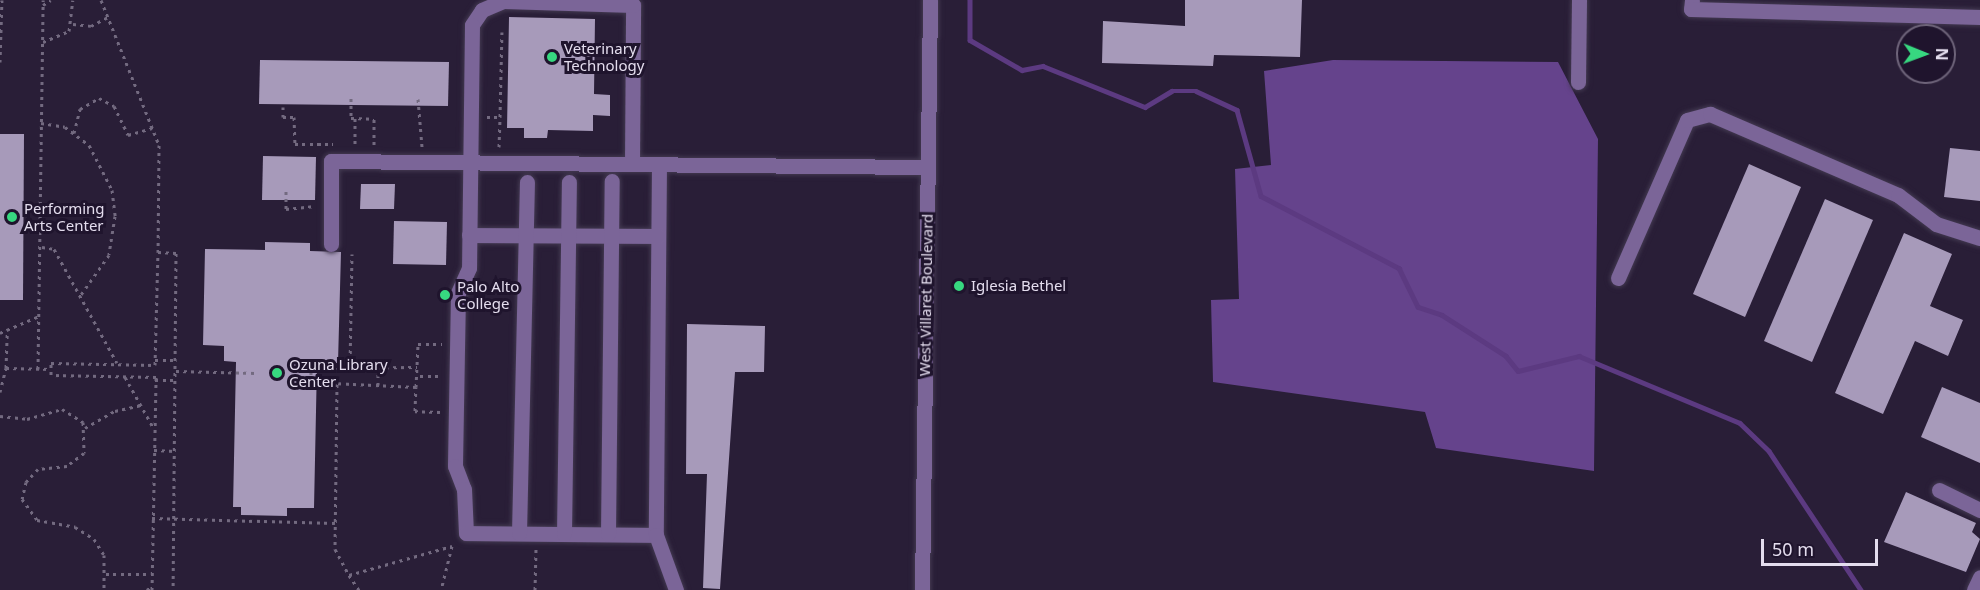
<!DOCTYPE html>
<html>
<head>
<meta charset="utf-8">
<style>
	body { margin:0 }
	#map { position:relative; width:1980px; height:590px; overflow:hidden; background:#291e37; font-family:"Noto Sans",sans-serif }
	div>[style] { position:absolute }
	.forest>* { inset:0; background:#65438c }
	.stream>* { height:4.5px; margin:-2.25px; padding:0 2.25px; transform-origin:2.25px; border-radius:2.25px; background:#5c3a81 }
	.building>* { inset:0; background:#a79aba }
	.path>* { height:3px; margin-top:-1.5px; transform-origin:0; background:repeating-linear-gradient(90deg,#736a80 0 3px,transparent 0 7.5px) }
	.roads { filter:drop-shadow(0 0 2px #433951) drop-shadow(0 0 2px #433951) }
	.minor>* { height:15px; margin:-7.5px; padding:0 7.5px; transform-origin:7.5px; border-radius:7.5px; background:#7b6598 }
	.dots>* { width:16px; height:16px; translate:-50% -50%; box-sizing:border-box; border:3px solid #1f142d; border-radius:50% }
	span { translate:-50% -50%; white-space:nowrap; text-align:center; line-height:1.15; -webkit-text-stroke:6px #1f142d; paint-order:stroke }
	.poi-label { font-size:15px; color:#e4ddee }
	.left { translate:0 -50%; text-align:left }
	.street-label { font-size:15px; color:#e4ddee }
	.north { position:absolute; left:1896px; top:24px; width:60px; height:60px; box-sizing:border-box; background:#1f142d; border:2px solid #6e647a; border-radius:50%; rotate:91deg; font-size:16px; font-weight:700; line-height:24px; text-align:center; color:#e4ddee }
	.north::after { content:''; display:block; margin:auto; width:21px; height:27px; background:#37d880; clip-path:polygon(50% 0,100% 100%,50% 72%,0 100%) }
	.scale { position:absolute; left:1761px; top:539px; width:117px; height:27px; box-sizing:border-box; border:3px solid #e4ddee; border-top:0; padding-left:8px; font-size:18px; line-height:21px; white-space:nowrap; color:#e4ddee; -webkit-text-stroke:4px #1f142d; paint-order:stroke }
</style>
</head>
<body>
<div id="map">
	<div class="forest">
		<div style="clip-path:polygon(1333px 60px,1558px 62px,1598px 139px,1594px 471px,1436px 448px,1425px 412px,1213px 382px,1211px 300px,1239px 299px,1235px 169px,1271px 165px,1264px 71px)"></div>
	</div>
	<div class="stream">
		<div style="left:970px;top:0;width:40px;rotate:90deg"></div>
		<div style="left:970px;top:40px;width:60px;rotate:30deg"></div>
		<div style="left:1022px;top:70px;width:21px;rotate:-11deg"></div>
		<div style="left:1043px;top:66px;width:110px;rotate:21.9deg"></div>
		<div style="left:1145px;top:107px;width:31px;rotate:-31deg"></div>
		<div style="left:1172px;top:91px;width:24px"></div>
		<div style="left:1196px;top:91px;width:45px;rotate:24.9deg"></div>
		<div style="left:1237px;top:110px;width:89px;rotate:74.4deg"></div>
		<div style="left:1261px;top:196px;width:156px;rotate:27.6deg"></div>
		<div style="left:1399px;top:268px;width:43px;rotate:64deg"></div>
		<div style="left:1418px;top:307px;width:25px;rotate:18deg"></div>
		<div style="left:1442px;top:315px;width:76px;rotate:32.6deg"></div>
		<div style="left:1506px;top:356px;width:19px;rotate:51deg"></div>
		<div style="left:1518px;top:371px;width:63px;rotate:-13.8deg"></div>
		<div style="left:1579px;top:356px;width:174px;rotate:22.6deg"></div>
		<div style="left:1740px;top:423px;width:40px;rotate:44deg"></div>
		<div style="left:1769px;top:451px;width:167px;rotate:56.5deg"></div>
	</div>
	<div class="building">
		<div style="clip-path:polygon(1185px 0,1302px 0,1300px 57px,1214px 55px,1213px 66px,1102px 63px,1103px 21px,1185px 26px)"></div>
		<div style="clip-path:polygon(509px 17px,595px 19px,594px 94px,610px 95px,610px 116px,593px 115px,593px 131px,548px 130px,547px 138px,524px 138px,524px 128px,507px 128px)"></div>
		<div style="clip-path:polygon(260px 60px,449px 62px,448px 106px,259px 104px)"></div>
		<div style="clip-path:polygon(0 134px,24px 134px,23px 300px,0 300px)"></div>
		<div style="clip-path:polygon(1950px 148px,1980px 151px,1980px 201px,1944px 197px)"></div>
		<div style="clip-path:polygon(263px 156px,316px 157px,315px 200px,262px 200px)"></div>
		<div style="clip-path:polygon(1749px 164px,1801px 187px,1745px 317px,1693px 294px)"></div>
		<div style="clip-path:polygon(361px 184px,395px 184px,394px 209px,360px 209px)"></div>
		<div style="clip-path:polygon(1825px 199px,1873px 220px,1812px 362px,1764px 341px)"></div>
		<div style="clip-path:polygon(394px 221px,447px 222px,446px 265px,393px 264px)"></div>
		<div style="clip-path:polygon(1904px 233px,1952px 254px,1930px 306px,1963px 320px,1948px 356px,1915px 341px,1883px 414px,1835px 393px)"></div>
		<div style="clip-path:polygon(265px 242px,310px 243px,310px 251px,341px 252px,338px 363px,317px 363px,314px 508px,287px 508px,287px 516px,241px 515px,241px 507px,233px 507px,236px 362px,224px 361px,224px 346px,203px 345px,205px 249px,265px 250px)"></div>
		<div style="clip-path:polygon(687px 324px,765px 326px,764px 372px,735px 372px,720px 589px,703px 588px,707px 474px,686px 474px)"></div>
		<div style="clip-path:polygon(1942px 387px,1980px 403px,1980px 463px,1921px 437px)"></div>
		<div style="clip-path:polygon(1906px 492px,1976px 523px,1972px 532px,1980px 539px,1966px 572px,1884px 542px)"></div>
	</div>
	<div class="path">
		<div style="left:101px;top:0;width:156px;rotate:68.2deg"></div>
		<div style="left:159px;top:145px;width:107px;rotate:90.5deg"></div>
		<div style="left:158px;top:252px;width:18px;rotate:3deg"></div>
		<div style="left:176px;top:253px;width:337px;rotate:90.5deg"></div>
		<div style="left:43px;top:5px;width:9px;rotate:-32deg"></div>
		<div style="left:73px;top:24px;width:18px;rotate:6deg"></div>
		<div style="left:91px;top:26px;width:19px;rotate:-28deg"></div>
		<div style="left:43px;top:42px;width:28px;rotate:-23deg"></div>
		<div style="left:69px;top:31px;width:31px;rotate:-83deg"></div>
		<div style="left:0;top:62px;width:62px;rotate:-88.2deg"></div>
		<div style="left:351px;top:98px;width:20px;rotate:90deg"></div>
		<div style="left:351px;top:118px;width:23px;rotate:2deg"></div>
		<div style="left:374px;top:119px;width:27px;rotate:90deg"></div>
		<div style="left:418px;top:99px;width:48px;rotate:85.2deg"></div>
		<div style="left:283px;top:107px;width:10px;rotate:90deg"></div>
		<div style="left:283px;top:117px;width:11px"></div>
		<div style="left:294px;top:117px;width:27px;rotate:88deg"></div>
		<div style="left:295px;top:144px;width:38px"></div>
		<div style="left:487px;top:117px;width:13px"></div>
		<div style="left:500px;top:117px;width:85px;rotate:-88.7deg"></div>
		<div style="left:355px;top:118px;width:27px;rotate:90deg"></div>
		<div style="left:41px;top:123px;width:24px;rotate:9deg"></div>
		<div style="left:65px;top:127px;width:30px;rotate:37deg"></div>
		<div style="left:89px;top:145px;width:51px;rotate:62.9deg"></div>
		<div style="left:112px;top:190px;width:26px;rotate:83deg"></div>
		<div style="left:115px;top:216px;width:39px;rotate:99deg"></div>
		<div style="left:109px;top:255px;width:50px;rotate:125.3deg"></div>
		<div style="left:74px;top:133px;width:25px;rotate:-76deg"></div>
		<div style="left:80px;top:109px;width:22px;rotate:-30deg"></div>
		<div style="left:99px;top:98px;width:17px;rotate:28deg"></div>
		<div style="left:114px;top:106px;width:32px;rotate:64deg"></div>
		<div style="left:128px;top:135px;width:25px;rotate:-16deg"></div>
		<div style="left:499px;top:147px;width:30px;rotate:-88deg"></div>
		<div style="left:286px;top:191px;width:18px;rotate:90deg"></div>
		<div style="left:286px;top:209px;width:29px;rotate:-6deg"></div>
		<div style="left:42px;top:247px;width:12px;rotate:9deg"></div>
		<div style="left:54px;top:249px;width:130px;rotate:61.1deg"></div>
		<div style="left:0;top:333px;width:43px;rotate:-23.6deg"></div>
		<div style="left:155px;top:360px;width:21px"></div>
		<div style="left:6px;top:368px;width:38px;rotate:-88deg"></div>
		<div style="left:350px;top:368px;width:114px;rotate:-89deg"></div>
		<div style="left:38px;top:369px;width:369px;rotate:-89.2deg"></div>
		<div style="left:176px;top:371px;width:82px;rotate:1.4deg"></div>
		<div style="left:420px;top:376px;width:21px"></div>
		<div style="left:125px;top:377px;width:57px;rotate:60.8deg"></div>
		<div style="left:155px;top:380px;width:21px"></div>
		<div style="left:337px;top:384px;width:165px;rotate:90.7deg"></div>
		<div style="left:335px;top:549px;width:30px;rotate:62deg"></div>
		<div style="left:378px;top:385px;width:18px;rotate:-90deg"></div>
		<div style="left:416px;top:387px;width:105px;rotate:-177.3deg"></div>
		<div style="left:311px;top:382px;width:14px;rotate:-90deg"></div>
		<div style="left:311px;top:368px;width:106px;rotate:-0.5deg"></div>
		<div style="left:0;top:392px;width:25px;rotate:-76deg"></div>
		<div style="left:6px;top:368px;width:45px;rotate:1.3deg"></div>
		<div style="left:440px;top:412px;width:25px;rotate:-178deg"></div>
		<div style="left:415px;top:411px;width:24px;rotate:-88deg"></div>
		<div style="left:416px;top:387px;width:43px;rotate:-87.3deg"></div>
		<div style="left:418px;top:344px;width:24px"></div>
		<div style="left:0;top:416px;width:27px;rotate:6deg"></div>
		<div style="left:27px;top:419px;width:36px;rotate:-16deg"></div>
		<div style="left:62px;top:409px;width:25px;rotate:32deg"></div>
		<div style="left:83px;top:422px;width:31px;rotate:88deg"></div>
		<div style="left:84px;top:453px;width:21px;rotate:143deg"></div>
		<div style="left:67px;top:466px;width:29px;rotate:174deg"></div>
		<div style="left:38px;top:469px;width:18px;rotate:133deg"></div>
		<div style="left:26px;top:482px;width:17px;rotate:103deg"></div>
		<div style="left:22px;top:499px;width:26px;rotate:54deg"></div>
		<div style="left:37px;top:520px;width:39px;rotate:10deg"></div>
		<div style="left:75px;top:527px;width:22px;rotate:32deg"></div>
		<div style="left:94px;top:539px;width:19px;rotate:58deg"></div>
		<div style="left:104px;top:555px;width:35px;rotate:90deg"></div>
		<div style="left:85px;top:428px;width:34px;rotate:-30deg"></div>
		<div style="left:115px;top:411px;width:27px;rotate:-13deg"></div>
		<div style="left:154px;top:450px;width:21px;rotate:3deg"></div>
		<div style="left:152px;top:518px;width:183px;rotate:1.6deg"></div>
		<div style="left:106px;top:574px;width:46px"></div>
		<div style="left:147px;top:590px;width:6px;rotate:-39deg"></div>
		<div style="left:152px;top:590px;width:213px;rotate:-88.9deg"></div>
		<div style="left:156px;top:377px;width:105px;rotate:-178.9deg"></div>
		<div style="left:51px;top:375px;width:12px;rotate:-90deg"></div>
		<div style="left:51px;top:363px;width:104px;rotate:1.1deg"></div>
		<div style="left:155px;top:365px;width:113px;rotate:-88.5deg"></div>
		<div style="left:359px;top:590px;width:18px;rotate:-124deg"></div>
		<div style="left:349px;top:575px;width:107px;rotate:-15.7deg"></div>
		<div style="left:452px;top:546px;width:45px;rotate:104deg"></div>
		<div style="left:535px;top:590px;width:41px;rotate:-88.6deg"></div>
	</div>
	<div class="roads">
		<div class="minor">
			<div style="left:1692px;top:0;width:9px;rotate:96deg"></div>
			<div style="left:1691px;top:9px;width:289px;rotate:1.6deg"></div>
			<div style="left:1578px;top:82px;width:82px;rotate:-89.3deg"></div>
			<div style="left:632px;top:164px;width:159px;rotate:-89.6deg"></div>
			<div style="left:633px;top:5px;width:130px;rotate:-178.2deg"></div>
			<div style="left:503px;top:1px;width:23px;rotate:157deg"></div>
			<div style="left:482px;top:10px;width:18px;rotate:124deg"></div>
			<div style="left:472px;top:25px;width:243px;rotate:90.7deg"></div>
			<div style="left:469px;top:268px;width:27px;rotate:114deg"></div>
			<div style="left:458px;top:293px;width:173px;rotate:91deg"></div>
			<div style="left:455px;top:466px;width:25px;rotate:69deg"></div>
			<div style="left:464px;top:489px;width:44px;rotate:87.4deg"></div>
			<div style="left:466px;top:533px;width:190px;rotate:0.6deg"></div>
			<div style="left:659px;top:164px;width:371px;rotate:90.5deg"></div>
			<div style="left:656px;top:535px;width:59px;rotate:70deg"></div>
			<div style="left:469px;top:235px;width:189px;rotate:0.3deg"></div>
			<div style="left:331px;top:244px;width:83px;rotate:-90deg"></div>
			<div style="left:331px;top:161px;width:597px;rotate:0.58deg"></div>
			<div style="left:1618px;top:278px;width:172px;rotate:-66.4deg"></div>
			<div style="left:1687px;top:120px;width:24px;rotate:-15deg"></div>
			<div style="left:1710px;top:114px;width:205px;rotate:23.3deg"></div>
			<div style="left:1898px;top:195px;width:48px;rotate:37.3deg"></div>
			<div style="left:1936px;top:224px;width:46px;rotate:17.7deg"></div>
			<div style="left:1939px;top:490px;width:46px;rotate:26deg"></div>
			<div style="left:519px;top:533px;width:351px;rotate:-88.7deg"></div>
			<div style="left:564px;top:534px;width:352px;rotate:-89.2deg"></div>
			<div style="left:608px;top:534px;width:353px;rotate:-89.4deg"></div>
			<div style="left:922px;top:590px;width:590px;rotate:-89.22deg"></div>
			<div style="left:1974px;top:590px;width:14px;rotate:-65deg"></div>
		</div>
	</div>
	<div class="dots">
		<div style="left:552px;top:57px;background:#37d880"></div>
		<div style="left:12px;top:217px;background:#37d880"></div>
		<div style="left:959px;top:286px;background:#37d880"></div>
		<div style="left:445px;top:295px;background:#37d880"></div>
		<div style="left:277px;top:373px;background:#37d880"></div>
	</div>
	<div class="poi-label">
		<span class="left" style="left:564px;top:57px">Veterinary<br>Technology</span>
		<span class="left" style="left:24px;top:217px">Performing<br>Arts Center</span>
		<span class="left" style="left:457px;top:295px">Palo Alto<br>College</span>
		<span class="left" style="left:971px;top:286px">Iglesia Bethel</span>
		<span class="left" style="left:289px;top:373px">Ozuna Library<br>Center</span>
	</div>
	<div class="street-label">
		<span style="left:926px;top:295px;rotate:-89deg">West Villaret Boulevard</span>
	</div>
	<div class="north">N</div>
	<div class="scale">50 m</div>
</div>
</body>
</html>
